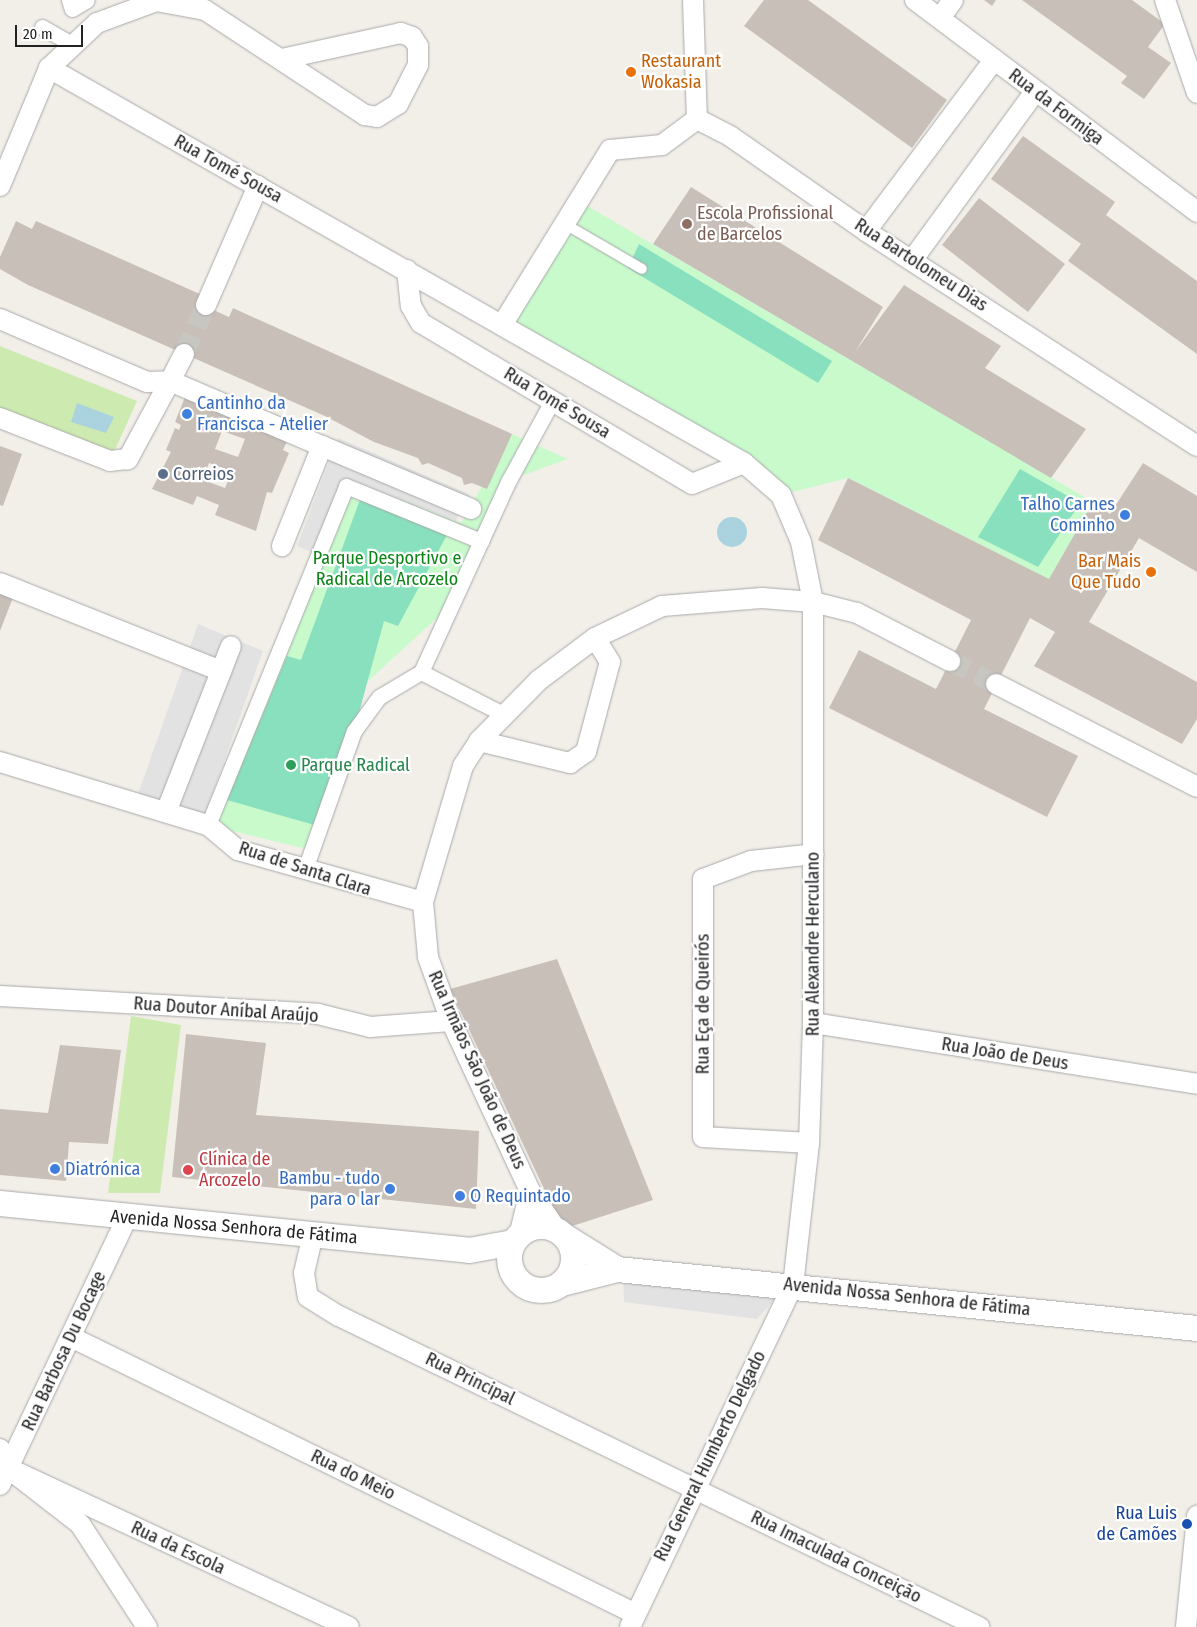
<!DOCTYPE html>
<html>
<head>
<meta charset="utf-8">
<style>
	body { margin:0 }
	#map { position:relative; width:1197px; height:1627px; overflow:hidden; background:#f2efe9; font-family:"Fira Sans Condensed",sans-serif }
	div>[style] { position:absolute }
	.grass>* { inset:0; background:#cdebb0 }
	.park>* { inset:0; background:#c8facc }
	.pitch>* { inset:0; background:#88e0be }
	.parking>* { inset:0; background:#e2e2e2 }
	.water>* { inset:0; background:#aad3df }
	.round { border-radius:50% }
	.building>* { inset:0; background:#c7bfb8 }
	.minor-tunnel>* { height:20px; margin-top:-10px; transform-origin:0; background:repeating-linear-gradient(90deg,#c8c6c1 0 20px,transparent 0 30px) }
	.roads { filter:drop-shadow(0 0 1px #a9a9a9) drop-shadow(0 0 1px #a9a9a9) }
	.service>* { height:10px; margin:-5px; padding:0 5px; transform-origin:5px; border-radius:5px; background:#fff }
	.pedestrian>* { height:15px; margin:-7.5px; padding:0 7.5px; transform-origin:7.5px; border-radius:7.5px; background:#fff }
	.minor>* { height:20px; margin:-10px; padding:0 10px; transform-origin:10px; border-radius:10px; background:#fff }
	.tertiary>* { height:25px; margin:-12.5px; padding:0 12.5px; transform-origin:12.5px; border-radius:12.5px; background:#fff }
	.tertiary>.ring { margin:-12.5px; padding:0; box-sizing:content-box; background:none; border:25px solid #fff; border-radius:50% }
	.dots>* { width:14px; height:14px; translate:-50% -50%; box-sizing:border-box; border:2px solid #fff; border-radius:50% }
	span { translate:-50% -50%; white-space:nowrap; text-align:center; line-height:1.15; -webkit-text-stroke:4.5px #fff; paint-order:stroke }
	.food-label { font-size:18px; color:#c56008 }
	.left { translate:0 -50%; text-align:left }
	.right { translate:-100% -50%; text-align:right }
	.street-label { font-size:18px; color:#222 }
	.education-label { font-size:18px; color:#785e54 }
	.shop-label { font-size:18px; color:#366cbe }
	.service-label { font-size:18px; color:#4e5e75 }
	.park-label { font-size:18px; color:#0c8416 }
	.leisure-label { font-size:18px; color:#27864d }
	.health-label { font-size:18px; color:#be3a42 }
	.transit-label { font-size:18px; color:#164399 }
	.scale { position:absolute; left:15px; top:25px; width:68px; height:22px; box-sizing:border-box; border:2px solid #222; border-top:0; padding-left:6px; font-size:15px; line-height:18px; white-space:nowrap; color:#222; -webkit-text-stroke:4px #fff; paint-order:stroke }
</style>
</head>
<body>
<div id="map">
	<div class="grass">
		<div style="clip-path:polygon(0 346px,137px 401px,110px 461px,0 418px)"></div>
		<div style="clip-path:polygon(131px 1016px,181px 1025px,160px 1193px,108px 1193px)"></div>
	</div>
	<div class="park">
		<div style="clip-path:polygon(579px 201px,1093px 502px,1049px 579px,848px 478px,781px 495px,509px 321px)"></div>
		<div style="clip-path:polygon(512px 434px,568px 459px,509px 480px,452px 604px,366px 683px,311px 850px,208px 825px,348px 479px,461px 523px)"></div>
	</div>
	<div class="pitch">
		<div style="clip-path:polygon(639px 244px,832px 361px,818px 383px,628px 268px)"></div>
		<div style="clip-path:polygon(1020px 469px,1080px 503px,1038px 567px,978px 537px)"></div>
		<div style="clip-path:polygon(361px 497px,448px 533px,398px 626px,384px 621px,354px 731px,318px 826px,227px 800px,287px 656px,301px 660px)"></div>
	</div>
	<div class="parking">
		<div style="clip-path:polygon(338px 438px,469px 494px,456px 521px,349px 479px,313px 553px,297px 546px)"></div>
		<div style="clip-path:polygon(198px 624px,263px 651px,205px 816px,138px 794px)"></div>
		<div style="clip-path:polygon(623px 1276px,778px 1296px,757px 1319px,624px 1302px)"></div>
	</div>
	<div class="water">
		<div style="clip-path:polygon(77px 403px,114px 417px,106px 433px,71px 422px)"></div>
		<div class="round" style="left:717px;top:517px;width:30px;height:30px"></div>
	</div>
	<div class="building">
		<div style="clip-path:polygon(764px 0,808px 0,947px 100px,912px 148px,744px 26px)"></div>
		<div style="clip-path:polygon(984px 0,996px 0,992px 6px)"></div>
		<div style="clip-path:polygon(1022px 0,1132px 0,1165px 24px,1148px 47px,1171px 63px,1144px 99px,1121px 83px,1127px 76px)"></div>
		<div style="clip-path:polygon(1023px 136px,1115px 202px,1106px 215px,1197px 281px,1197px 354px,1068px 261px,1081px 244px,991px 179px)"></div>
		<div style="clip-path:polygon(691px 187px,883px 307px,855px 352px,904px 285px,1001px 346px,985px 368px,1086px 429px,1051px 478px,653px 244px)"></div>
		<div style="clip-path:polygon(979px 198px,1065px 264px,1028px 312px,942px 245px)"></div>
		<div style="clip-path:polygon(16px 221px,32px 229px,36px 221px,202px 295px,198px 303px,229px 317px,233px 308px,512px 434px,487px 489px,472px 483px,464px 485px,462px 478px,428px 463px,422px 465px,418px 458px,374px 442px,325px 416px,28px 285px,0 269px,0 257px)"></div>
		<div style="clip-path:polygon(evenodd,185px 397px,288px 439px,283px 450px,289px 453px,272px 493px,267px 492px,256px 531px,215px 515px,219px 505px,197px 496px,193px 505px,152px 489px,171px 452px,166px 450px,175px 428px,179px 430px,181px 425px,175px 422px,185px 397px,222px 431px,245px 439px,238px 457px,215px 449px,222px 431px,185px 397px,209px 463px,232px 471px,225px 488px,203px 480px,209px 463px)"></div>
		<div style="clip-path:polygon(0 446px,22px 454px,3px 506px,0 505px)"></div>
		<div style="clip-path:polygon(1143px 463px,1197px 496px,1197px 572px,1139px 538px,1089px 622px,1197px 682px,1197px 719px,1182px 744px,1034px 666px,1055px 632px,1030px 618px,984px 709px,1078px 756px,1047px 817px,829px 708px,859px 650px,936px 689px,971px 620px,818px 540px,848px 478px,1049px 579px,1093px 502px,1110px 514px)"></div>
		<div style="clip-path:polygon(0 590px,14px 595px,0 631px)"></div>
		<div style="clip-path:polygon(557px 959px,653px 1200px,563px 1229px,450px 989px)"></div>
		<div style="clip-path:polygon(186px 1034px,266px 1043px,256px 1115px,479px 1131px,476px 1209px,172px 1177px)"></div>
		<div style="clip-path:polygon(60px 1045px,121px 1050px,108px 1144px,69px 1142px,66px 1181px,0 1175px,0 1109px,48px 1113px)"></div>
	</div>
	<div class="minor-tunnel">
		<div style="left:184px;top:354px;width:54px;rotate:-65.8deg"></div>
		<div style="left:950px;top:661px;width:51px;rotate:26.6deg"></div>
	</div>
	<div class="roads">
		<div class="service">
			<div style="left:565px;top:224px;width:89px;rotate:30.3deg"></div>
		</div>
		<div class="pedestrian">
			<div style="left:69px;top:0;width:9px;rotate:72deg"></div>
			<div style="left:72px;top:9px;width:17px;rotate:-31deg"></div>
			<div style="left:42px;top:27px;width:34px;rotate:30deg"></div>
			<div style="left:421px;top:672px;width:94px;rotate:27.1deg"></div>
			<div style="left:208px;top:825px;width:366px;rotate:-67.8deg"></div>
			<div style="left:346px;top:486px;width:146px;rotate:22.2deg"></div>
			<div style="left:305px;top:869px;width:146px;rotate:-70.5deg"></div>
			<div style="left:354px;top:731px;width:42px;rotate:-53.7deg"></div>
			<div style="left:379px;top:697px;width:49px;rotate:-30.8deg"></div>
			<div style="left:421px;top:672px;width:211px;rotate:-65.4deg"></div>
			<div style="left:509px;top:480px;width:90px;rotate:-61.4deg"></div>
		</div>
		<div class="minor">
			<div style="left:693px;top:0;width:119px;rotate:88.1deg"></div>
			<div style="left:915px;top:0;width:353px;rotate:36.9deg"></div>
			<div style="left:1165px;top:0;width:98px;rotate:71deg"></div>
			<div style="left:940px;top:18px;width:22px;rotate:-54deg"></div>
			<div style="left:49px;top:68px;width:799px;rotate:29.61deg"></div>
			<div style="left:744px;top:463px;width:49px;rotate:40.9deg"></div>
			<div style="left:781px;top:495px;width:51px;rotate:66.9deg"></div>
			<div style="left:801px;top:542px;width:61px;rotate:78.7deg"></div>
			<div style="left:813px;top:602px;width:421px;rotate:90deg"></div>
			<div style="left:813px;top:1023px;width:120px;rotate:91.9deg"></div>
			<div style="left:809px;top:1143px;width:143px;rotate:96.4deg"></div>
			<div style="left:793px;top:1285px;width:379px;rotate:115.5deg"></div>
			<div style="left:697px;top:119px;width:37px;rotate:27deg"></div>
			<div style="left:730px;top:136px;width:166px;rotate:34.9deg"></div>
			<div style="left:866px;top:231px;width:395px;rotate:33deg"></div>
			<div style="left:0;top:186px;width:128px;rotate:-67.4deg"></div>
			<div style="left:49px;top:68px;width:66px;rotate:-43.2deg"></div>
			<div style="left:97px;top:23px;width:63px;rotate:-20.4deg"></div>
			<div style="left:156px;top:1px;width:50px;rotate:10.4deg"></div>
			<div style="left:205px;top:10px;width:191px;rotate:33.3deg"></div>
			<div style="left:365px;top:115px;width:12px;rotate:9deg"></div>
			<div style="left:377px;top:117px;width:25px;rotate:-32deg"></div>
			<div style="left:398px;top:104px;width:44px;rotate:-62.9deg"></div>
			<div style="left:418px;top:65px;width:19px;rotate:-90deg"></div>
			<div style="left:418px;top:46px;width:11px;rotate:-124deg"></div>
			<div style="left:412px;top:37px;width:12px;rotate:-160deg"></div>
			<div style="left:401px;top:33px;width:122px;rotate:167.7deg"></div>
			<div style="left:866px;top:231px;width:214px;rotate:-53.2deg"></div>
			<div style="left:913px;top:259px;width:207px;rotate:-53.9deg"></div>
			<div style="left:407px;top:270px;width:36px;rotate:84deg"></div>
			<div style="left:411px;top:306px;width:20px;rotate:60deg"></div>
			<div style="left:421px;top:323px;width:315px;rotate:30.7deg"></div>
			<div style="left:692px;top:484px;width:56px;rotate:-22deg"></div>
			<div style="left:206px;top:305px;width:130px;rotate:-66.4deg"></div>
			<div style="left:0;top:319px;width:160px;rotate:23.2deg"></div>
			<div style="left:147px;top:382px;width:23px;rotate:-2deg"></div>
			<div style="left:170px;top:381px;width:89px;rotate:118.3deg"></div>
			<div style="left:128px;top:459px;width:18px;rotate:174deg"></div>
			<div style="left:110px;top:461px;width:118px;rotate:-158.6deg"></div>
			<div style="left:502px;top:325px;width:206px;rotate:-58.3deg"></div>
			<div style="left:610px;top:150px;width:52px;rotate:-5.5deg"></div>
			<div style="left:662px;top:145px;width:44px;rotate:-36.6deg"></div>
			<div style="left:184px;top:354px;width:30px;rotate:117deg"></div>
			<div style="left:170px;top:381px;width:165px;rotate:23.2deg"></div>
			<div style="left:322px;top:446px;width:108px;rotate:111.8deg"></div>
			<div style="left:322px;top:446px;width:162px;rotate:22.9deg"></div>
			<div style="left:0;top:583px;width:238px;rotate:21.7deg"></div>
			<div style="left:996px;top:684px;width:226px;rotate:27.1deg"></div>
			<div style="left:479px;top:741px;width:94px;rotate:13.6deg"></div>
			<div style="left:570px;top:763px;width:19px;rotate:-35deg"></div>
			<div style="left:586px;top:752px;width:93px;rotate:-75.1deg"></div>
			<div style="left:610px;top:662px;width:28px;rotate:-122deg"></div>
			<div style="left:0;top:762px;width:217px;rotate:16.9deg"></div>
			<div style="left:208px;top:825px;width:39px;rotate:40deg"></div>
			<div style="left:238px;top:850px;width:192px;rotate:15.7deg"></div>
			<div style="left:166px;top:812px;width:178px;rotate:-68.6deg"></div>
			<div style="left:0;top:996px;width:319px;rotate:3.2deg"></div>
			<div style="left:318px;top:1014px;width:54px;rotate:14deg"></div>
			<div style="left:370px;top:1027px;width:81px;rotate:-4.2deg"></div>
			<div style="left:813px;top:1023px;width:389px;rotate:9deg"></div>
			<div style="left:809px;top:1143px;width:106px;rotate:-176.8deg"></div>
			<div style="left:703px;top:1137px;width:258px;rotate:-90deg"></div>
			<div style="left:703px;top:879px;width:51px;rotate:-20.6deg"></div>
			<div style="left:751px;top:861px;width:63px;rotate:-6.3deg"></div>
			<div style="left:556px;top:1229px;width:46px;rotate:-124.4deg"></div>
			<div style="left:530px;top:1191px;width:187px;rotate:-114.9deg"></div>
			<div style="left:451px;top:1021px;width:68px;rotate:-109.8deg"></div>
			<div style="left:428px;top:957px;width:55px;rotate:-95.2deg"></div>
			<div style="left:423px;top:902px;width:142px;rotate:-73.6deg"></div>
			<div style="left:463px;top:766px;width:30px;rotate:-57deg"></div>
			<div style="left:479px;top:741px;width:86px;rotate:-45.5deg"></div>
			<div style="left:539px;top:680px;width:70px;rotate:-36.9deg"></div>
			<div style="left:595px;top:638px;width:74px;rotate:-25.5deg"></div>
			<div style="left:662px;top:606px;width:100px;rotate:-4.6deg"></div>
			<div style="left:762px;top:598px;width:51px;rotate:4.5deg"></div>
			<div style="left:813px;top:602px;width:45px;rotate:14deg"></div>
			<div style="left:857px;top:613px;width:105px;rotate:27.3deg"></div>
			<div style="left:520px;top:1232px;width:42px;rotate:-76.3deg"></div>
			<div style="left:313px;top:1234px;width:40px;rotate:103deg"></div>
			<div style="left:304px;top:1273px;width:24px;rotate:81deg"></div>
			<div style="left:308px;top:1297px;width:36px;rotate:32deg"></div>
			<div style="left:339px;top:1316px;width:712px;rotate:25.92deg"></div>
			<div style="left:71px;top:1337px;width:629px;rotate:26.12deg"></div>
			<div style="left:0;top:1449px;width:21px;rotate:67deg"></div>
			<div style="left:8px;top:1468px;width:91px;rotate:37.9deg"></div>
			<div style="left:80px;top:1524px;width:123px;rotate:57deg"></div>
			<div style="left:8px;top:1468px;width:376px;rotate:25deg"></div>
			<div style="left:0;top:1485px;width:297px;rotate:-64.6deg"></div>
			<div style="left:1186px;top:1627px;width:112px;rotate:-84.3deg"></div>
		</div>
		<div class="tertiary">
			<div style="left:0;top:1203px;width:471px;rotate:5.7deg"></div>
			<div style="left:469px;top:1250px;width:44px;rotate:-10.5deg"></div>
			<div class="ring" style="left:509px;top:1226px;width:39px;height:39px"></div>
			<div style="left:566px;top:1237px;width:60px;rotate:32.1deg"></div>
			<div style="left:561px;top:1283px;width:58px;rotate:-14deg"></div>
			<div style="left:617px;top:1269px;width:583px;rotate:5.81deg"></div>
		</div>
	</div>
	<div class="dots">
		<div style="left:631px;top:72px;background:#e8710a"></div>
		<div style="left:687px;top:224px;background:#8d6e63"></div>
		<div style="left:187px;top:414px;background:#3f7fe0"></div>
		<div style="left:163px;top:474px;background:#5c6f8a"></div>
		<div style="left:1125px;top:515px;background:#3f7fe0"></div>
		<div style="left:1151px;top:572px;background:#e8710a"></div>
		<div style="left:291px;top:765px;background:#2e9e5b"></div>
		<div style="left:55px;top:1169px;background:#3f7fe0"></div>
		<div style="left:188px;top:1170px;background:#e0444e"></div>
		<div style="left:390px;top:1189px;background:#3f7fe0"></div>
		<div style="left:460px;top:1196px;background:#3f7fe0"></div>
		<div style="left:1187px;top:1524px;background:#1a4fb4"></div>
	</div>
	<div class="food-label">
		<span class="left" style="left:641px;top:72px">Restaurant<br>Wokasia</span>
		<span class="right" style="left:1141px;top:572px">Bar Mais<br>Que Tudo</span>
	</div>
	<div class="street-label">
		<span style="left:1056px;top:107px;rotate:37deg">Rua da Formiga</span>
		<span style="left:228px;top:169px;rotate:29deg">Rua Tomé Sousa</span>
		<span style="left:921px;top:265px;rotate:33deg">Rua Bartolomeu Dias</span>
		<span style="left:557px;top:403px;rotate:31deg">Rua Tomé Sousa</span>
		<span style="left:305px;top:869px;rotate:18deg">Rua de Santa Clara</span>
		<span style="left:813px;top:944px;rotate:-90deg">Rua Alexandre Herculano</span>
		<span style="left:703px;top:1004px;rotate:-90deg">Rua Eça de Queirós</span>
		<span style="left:226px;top:1010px;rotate:4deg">Rua Doutor Aníbal Araújo</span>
		<span style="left:1005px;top:1054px;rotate:9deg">Rua João de Deus</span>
		<span style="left:477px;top:1070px;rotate:66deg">Rua Irmãos São João de Deus</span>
		<span style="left:234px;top:1227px;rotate:5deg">Avenida Nossa Senhora de Fátima</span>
		<span style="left:907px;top:1297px;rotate:6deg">Avenida Nossa Senhora de Fátima</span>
		<span style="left:64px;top:1351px;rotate:-65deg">Rua Barbosa Du Bocage</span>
		<span style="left:470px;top:1379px;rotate:26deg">Rua Principal</span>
		<span style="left:710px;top:1456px;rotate:-64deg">Rua General Humberto Delgado</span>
		<span style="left:353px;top:1475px;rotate:26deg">Rua do Meio</span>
		<span style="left:178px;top:1548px;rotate:25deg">Rua da Escola</span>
		<span style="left:836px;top:1557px;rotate:26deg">Rua Imaculada Conceição</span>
	</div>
	<div class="education-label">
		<span class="left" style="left:697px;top:224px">Escola Profissional<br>de Barcelos</span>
	</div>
	<div class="shop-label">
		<span class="left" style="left:197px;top:414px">Cantinho da<br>Francisca - Atelier</span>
		<span class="right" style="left:1115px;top:515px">Talho Carnes<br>Cominho</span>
		<span class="left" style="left:65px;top:1169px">Diatrónica</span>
		<span class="right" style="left:380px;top:1189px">Bambu - tudo<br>para o lar</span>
		<span class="left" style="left:470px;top:1196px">O Requintado</span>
	</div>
	<div class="service-label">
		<span class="left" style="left:173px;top:474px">Correios</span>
	</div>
	<div class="park-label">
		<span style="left:387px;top:569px">Parque Desportivo e<br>Radical de Arcozelo</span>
	</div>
	<div class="leisure-label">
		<span class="left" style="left:301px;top:765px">Parque Radical</span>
	</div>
	<div class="health-label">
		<span class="left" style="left:199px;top:1170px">Clínica de<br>Arcozelo</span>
	</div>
	<div class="transit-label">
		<span class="right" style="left:1177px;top:1524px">Rua Luis<br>de Camões</span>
	</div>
	<div class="scale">20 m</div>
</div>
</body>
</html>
